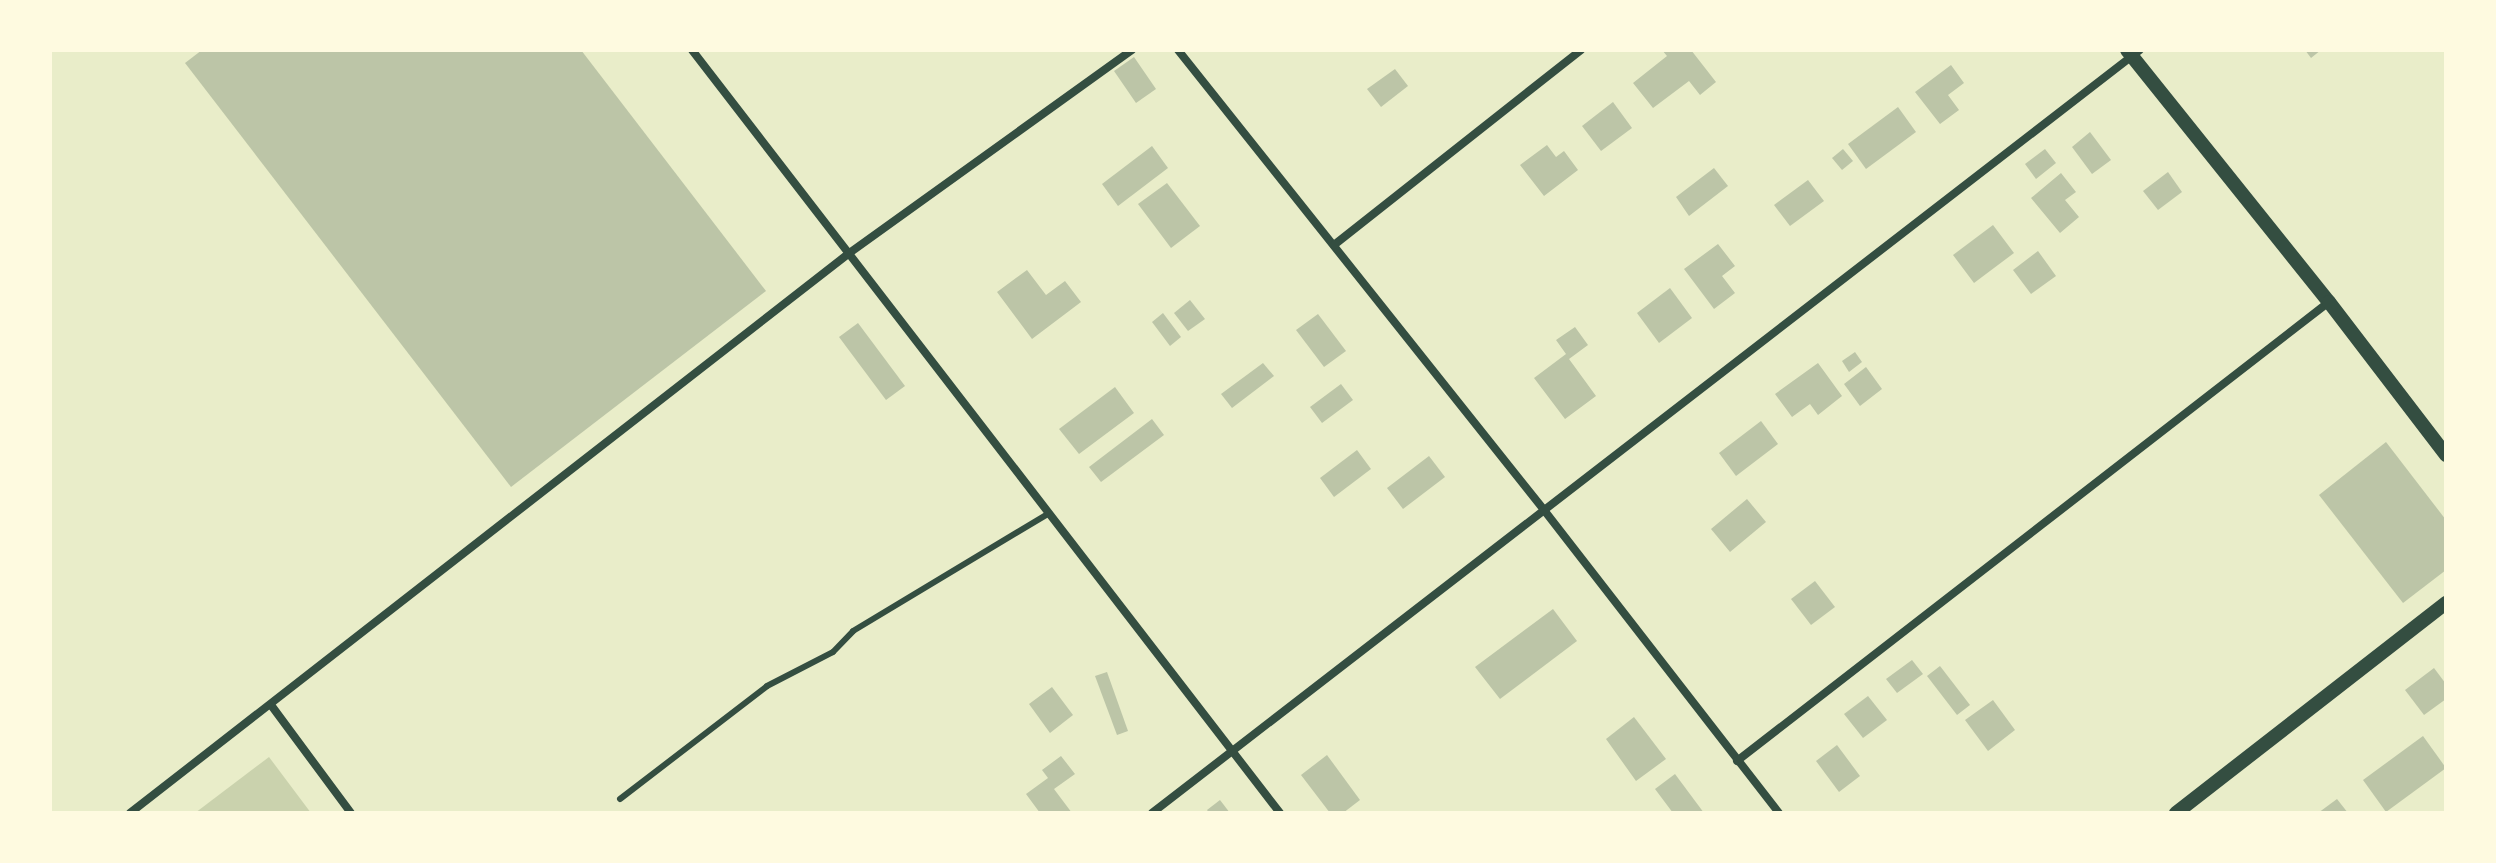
<!DOCTYPE html>
<html>
<head>
<meta charset="utf-8">
<style>
	body { margin:0 }
	#map { position:relative; width:2496px; height:863px; overflow:hidden; background:#e9edc9; font-family:"PT Sans Narrow",sans-serif }
	div>[style] { position:absolute }
	.green>* { inset:0; background:#cad2ad }
	.building>* { inset:0; background:#bcc5a7 }
	.service>* { height:6px; margin:-3px; padding:0 3px; transform-origin:3px; border-radius:3px; background:#344e41 }
	.minor>* { height:8px; margin:-4px; padding:0 4px; transform-origin:4px; border-radius:4px; background:#344e41 }
	.tertiary>* { height:14px; margin:-7px; padding:0 7px; transform-origin:7px; border-radius:7px; background:#344e41 }
	span { translate:-50% -50%; white-space:nowrap; text-align:center; line-height:1.15; -webkit-text-stroke:6px #fefae0; paint-order:stroke }
	.frame { position:absolute; inset:0; border:52px solid #fefae0; pointer-events:none }
</style>
</head>
<body>
<div id="map">
	<div class="green">
		<div style="clip-path:polygon(269px 757px,311px 813px,195px 813px)"></div>
	</div>
	<div class="building">
		<div style="clip-path:polygon(202px 50px,581px 50px,766px 291px,511px 487px,185px 63px)"></div>
		<div style="clip-path:polygon(1662px 50px,1691px 50px,1716px 82px,1700px 95px,1689px 81px,1653px 108px,1633px 83px,1667px 56px)"></div>
		<div style="clip-path:polygon(2305px 50px,2321px 50px,2311px 58px)"></div>
		<div style="clip-path:polygon(1134px 57px,1156px 89px,1136px 103px,1114px 71px)"></div>
		<div style="clip-path:polygon(1951px 65px,1964px 83px,1948px 95px,1959px 110px,1940px 124px,1915px 92px)"></div>
		<div style="clip-path:polygon(1395px 69px,1408px 86px,1381px 107px,1367px 89px)"></div>
		<div style="clip-path:polygon(1613px 102px,1632px 128px,1601px 151px,1582px 126px)"></div>
		<div style="clip-path:polygon(1898px 107px,1916px 132px,1866px 169px,1848px 144px)"></div>
		<div style="clip-path:polygon(2090px 132px,2111px 160px,2092px 174px,2072px 147px)"></div>
		<div style="clip-path:polygon(1547px 145px,1556px 157px,1564px 151px,1578px 170px,1544px 196px,1520px 165px)"></div>
		<div style="clip-path:polygon(1152px 146px,1168px 168px,1118px 206px,1102px 184px)"></div>
		<div style="clip-path:polygon(1843px 149px,1853px 161px,1842px 170px,1832px 158px)"></div>
		<div style="clip-path:polygon(2045px 149px,2056px 163px,2036px 179px,2025px 164px)"></div>
		<div style="clip-path:polygon(1714px 168px,1728px 186px,1689px 216px,1676px 197px)"></div>
		<div style="clip-path:polygon(2168px 172px,2182px 192px,2158px 210px,2143px 191px)"></div>
		<div style="clip-path:polygon(2061px 173px,2076px 192px,2065px 200px,2079px 217px,2060px 233px,2031px 198px)"></div>
		<div style="clip-path:polygon(1808px 180px,1824px 201px,1790px 226px,1774px 205px)"></div>
		<div style="clip-path:polygon(1167px 183px,1200px 226px,1171px 248px,1138px 204px)"></div>
		<div style="clip-path:polygon(1993px 225px,2014px 253px,1974px 283px,1953px 255px)"></div>
		<div style="clip-path:polygon(1718px 244px,1735px 266px,1722px 276px,1735px 293px,1714px 309px,1684px 269px)"></div>
		<div style="clip-path:polygon(2038px 251px,2056px 276px,2031px 294px,2013px 270px)"></div>
		<div style="clip-path:polygon(1027px 270px,1046px 295px,1065px 281px,1081px 302px,1032px 339px,997px 292px)"></div>
		<div style="clip-path:polygon(1670px 288px,1692px 318px,1659px 343px,1637px 313px)"></div>
		<div style="clip-path:polygon(1190px 300px,1205px 319px,1188px 331px,1174px 313px)"></div>
		<div style="clip-path:polygon(1163px 313px,1181px 337px,1170px 346px,1152px 322px)"></div>
		<div style="clip-path:polygon(1318px 314px,1346px 351px,1324px 367px,1296px 330px)"></div>
		<div style="clip-path:polygon(858px 323px,905px 386px,886px 400px,839px 337px)"></div>
		<div style="clip-path:polygon(1575px 327px,1588px 345px,1569px 359px,1596px 396px,1565px 419px,1534px 378px,1566px 354px,1556px 340px)"></div>
		<div style="clip-path:polygon(1855px 352px,1862px 362px,1849px 372px,1842px 361px)"></div>
		<div style="clip-path:polygon(1263px 363px,1274px 376px,1232px 408px,1221px 394px)"></div>
		<div style="clip-path:polygon(1818px 363px,1842px 396px,1818px 415px,1810px 404px,1792px 417px,1775px 394px)"></div>
		<div style="clip-path:polygon(1866px 367px,1882px 389px,1860px 406px,1844px 384px)"></div>
		<div style="clip-path:polygon(1341px 384px,1353px 400px,1322px 423px,1310px 407px)"></div>
		<div style="clip-path:polygon(1115px 387px,1134px 413px,1079px 454px,1059px 429px)"></div>
		<div style="clip-path:polygon(1152px 419px,1164px 435px,1101px 482px,1089px 467px)"></div>
		<div style="clip-path:polygon(1761px 421px,1778px 444px,1736px 476px,1719px 453px)"></div>
		<div style="clip-path:polygon(2386px 442px,2446px 520px,2446px 570px,2403px 603px,2319px 495px)"></div>
		<div style="clip-path:polygon(1357px 450px,1371px 469px,1334px 497px,1320px 478px)"></div>
		<div style="clip-path:polygon(1429px 456px,1445px 477px,1403px 509px,1387px 488px)"></div>
		<div style="clip-path:polygon(1747px 499px,1766px 522px,1730px 552px,1711px 529px)"></div>
		<div style="clip-path:polygon(1815px 581px,1835px 607px,1811px 625px,1791px 599px)"></div>
		<div style="clip-path:polygon(1553px 609px,1577px 641px,1500px 699px,1475px 667px)"></div>
		<div style="clip-path:polygon(1912px 660px,1923px 674px,1897px 693px,1886px 679px)"></div>
		<div style="clip-path:polygon(1940px 666px,1970px 705px,1957px 715px,1927px 676px)"></div>
		<div style="clip-path:polygon(2434px 668px,2446px 684px,2446px 699px,2424px 715px,2405px 690px)"></div>
		<div style="clip-path:polygon(1107px 672px,1128px 731px,1117px 735px,1095px 676px)"></div>
		<div style="clip-path:polygon(1052px 687px,1073px 715px,1050px 733px,1029px 704px)"></div>
		<div style="clip-path:polygon(1868px 696px,1887px 720px,1863px 738px,1844px 714px)"></div>
		<div style="clip-path:polygon(1993px 700px,2015px 730px,1988px 751px,1965px 720px)"></div>
		<div style="clip-path:polygon(1634px 717px,1666px 759px,1636px 781px,1606px 739px)"></div>
		<div style="clip-path:polygon(2423px 736px,2446px 768px,2386px 812px,2363px 780px)"></div>
		<div style="clip-path:polygon(1837px 745px,1860px 776px,1839px 792px,1816px 761px)"></div>
		<div style="clip-path:polygon(1327px 755px,1360px 800px,1343px 813px,1330px 813px,1301px 775px)"></div>
		<div style="clip-path:polygon(1061px 756px,1075px 774px,1054px 789px,1072px 813px,1040px 813px,1026px 794px,1048px 778px,1042px 770px)"></div>
		<div style="clip-path:polygon(1675px 774px,1704px 813px,1673px 813px,1655px 789px)"></div>
		<div style="clip-path:polygon(2337px 799px,2348px 813px,2318px 813px)"></div>
		<div style="clip-path:polygon(1220px 800px,1230px 813px,1209px 813px,1207px 810px)"></div>
	</div>
	<div class="service">
		<div style="left:620px;top:799px;width:185px;rotate:-37.5deg"></div>
		<div style="left:767px;top:686px;width:74px;rotate:-27.3deg"></div>
		<div style="left:833px;top:652px;width:29px;rotate:-46deg"></div>
		<div style="left:853px;top:631px;width:227px;rotate:-31deg"></div>
	</div>
	<div class="minor">
		<div style="left:692px;top:50px;width:963px;rotate:52.38deg"></div>
		<div style="left:1178px;top:50px;width:588px;rotate:51.49deg"></div>
		<div style="left:1544px;top:510px;width:383px;rotate:52.2deg"></div>
		<div style="left:1334px;top:245px;width:315px;rotate:-38.3deg"></div>
		<div style="left:271px;top:705px;width:134px;rotate:53.5deg"></div>
		<div style="left:1737px;top:761px;width:749px;rotate:-37.79deg"></div>
		<div style="left:130px;top:813px;width:910px;rotate:-37.9deg"></div>
		<div style="left:848px;top:254px;width:350px;rotate:-35.7deg"></div>
		<div style="left:1152px;top:813px;width:1248px;rotate:-37.68deg"></div>
	</div>
	<div class="tertiary">
		<div style="left:2127px;top:50px;width:323px;rotate:51.3deg"></div>
		<div style="left:2329px;top:302px;width:193px;rotate:52.6deg"></div>
		<div style="left:2176px;top:813px;width:342px;rotate:-37.9deg"></div>
	</div>
	<div class="frame"></div>
</div>
</body>
</html>
